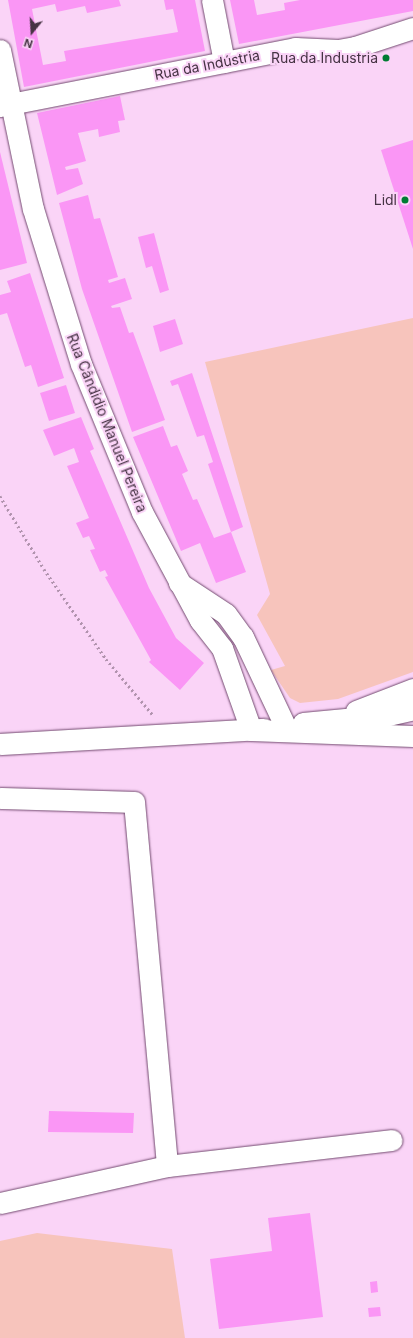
<!DOCTYPE html>
<html>
<head>
<meta charset="utf-8">
<style>
	body { margin:0 }
	#map { position:relative; width:413px; height:1338px; overflow:hidden; background:#fad4f7; font-family:Inter,sans-serif }
	div>[style] { position:absolute }
	.green>* { inset:0; background:#f7c4bc }
	.building>* { inset:0; background:#fa96f5 }
	.path>* { height:2.5px; margin-top:-1.25px; transform-origin:0; background:repeating-linear-gradient(90deg,#b193ae 0 2px,transparent 0 5px) }
	.roads { filter:drop-shadow(0 0 1px #734b70) drop-shadow(0 0 1px #734b70) }
	.minor>* { height:21px; margin:-10.5px; padding:0 10.5px; transform-origin:10.5px; border-radius:10.5px; background:#fff }
	.dots>* { width:11px; height:11px; translate:-50% -50%; box-sizing:border-box; border:2px solid #fad4f7; border-radius:50% }
	span { translate:-50% -50%; white-space:nowrap; text-align:center; line-height:1.15; -webkit-text-stroke:4px #fad4f7; paint-order:stroke }
	.poi-label { font-size:14px; color:#463344 }
	.right { translate:-100% -50%; text-align:right }
	.street-label { font-size:14px; color:#463344 }
	.north { position:absolute; left:12px; top:12px; width:40px; height:40px; -webkit-text-stroke:3px #fad4f7; paint-order:stroke; rotate:198deg; font-size:11px; font-weight:700; line-height:16px; text-align:center; color:#463344 }
	.north::after { content:''; display:block; margin:auto; width:14px; height:18px; background:#463344; clip-path:polygon(50% 0,100% 100%,50% 72%,0 100%) }
</style>
</head>
<body>
<div id="map">
	<div class="green">
		<div style="clip-path:polygon(413px 318px,413px 672px,338px 699px,300px 703px,290px 698px,271px 670px,285px 666px,257px 615px,270px 594px,205px 362px)"></div>
		<div style="clip-path:polygon(37px 1233px,172px 1249px,185px 1338px,0 1338px,0 1241px)"></div>
	</div>
	<div class="building">
		<div style="clip-path:polygon(8px 0,119px 0,121px 6px,87px 13px,85px 6px,57px 12px,55px 4px,32px 9px,43px 65px,66px 61px,64px 51px,178px 32px,173px 9px,166px 10px,164px 0,195px 0,205px 51px,24px 87px)"></div>
		<div style="clip-path:polygon(230px 0,254px 0,257px 15px,285px 10px,284px 3px,300px 0,413px 0,413px 11px,239px 44px)"></div>
		<div style="clip-path:polygon(120px 96px,125px 120px,118px 121px,120px 132px,99px 137px,98px 129px,78px 133px,86px 161px,65px 167px,66px 170px,78px 168px,83px 184px,57px 195px,37px 113px)"></div>
		<div style="clip-path:polygon(413px 140px,413px 249px,381px 150px)"></div>
		<div style="clip-path:polygon(0 152px,27px 263px,0 270px)"></div>
		<div style="clip-path:polygon(88px 195px,94px 219px,100px 218px,118px 277px,108px 280px,109px 283px,125px 278px,132px 299px,111px 306px,112px 308px,120px 307px,129px 333px,133px 332px,165px 420px,132px 432px,82px 289px,59px 203px)"></div>
		<div style="clip-path:polygon(154px 233px,169px 290px,160px 293px,152px 266px,146px 268px,138px 237px)"></div>
		<div style="clip-path:polygon(30px 273px,64px 378px,38px 387px,31px 365px,25px 367px,7px 313px,0 315px,0 295px,11px 292px,7px 281px)"></div>
		<div style="clip-path:polygon(175px 319px,183px 344px,160px 352px,153px 326px)"></div>
		<div style="clip-path:polygon(192px 373px,243px 527px,231px 532px,208px 464px,213px 462px,204px 435px,197px 437px,178px 384px,172px 386px,170px 381px)"></div>
		<div style="clip-path:polygon(66px 385px,75px 413px,49px 421px,40px 393px)"></div>
		<div style="clip-path:polygon(81px 417px,94px 449px,90px 451px,149px 588px,176px 638px,204px 663px,180px 690px,149px 662px,151px 660px,105px 577px,108px 576px,105px 570px,100px 572px,90px 550px,95px 549px,89px 536px,83px 538px,76px 523px,89px 518px,67px 466px,79px 462px,74px 448px,54px 456px,43px 430px)"></div>
		<div style="clip-path:polygon(163px 426px,171px 447px,177px 445px,188px 471px,182px 474px,193px 500px,197px 499px,214px 538px,231px 532px,246px 572px,216px 583px,200px 543px,181px 551px,133px 437px)"></div>
		<div style="clip-path:polygon(49px 1111px,134px 1113px,133px 1133px,48px 1132px)"></div>
		<div style="clip-path:polygon(310px 1213px,323px 1317px,219px 1329px,210px 1259px,272px 1251px,268px 1218px)"></div>
		<div style="clip-path:polygon(377px 1281px,378px 1292px,371px 1293px,370px 1282px)"></div>
		<div style="clip-path:polygon(380px 1307px,381px 1316px,369px 1317px,368px 1308px)"></div>
	</div>
	<div class="path">
		<div style="left:0;top:496px;width:85px;rotate:58.9deg"></div>
		<div style="left:44px;top:569px;width:109px;rotate:55.4deg"></div>
		<div style="left:106px;top:659px;width:73px;rotate:50deg"></div>
	</div>
	<div class="roads">
		<div class="minor">
			<div style="left:212px;top:0;width:63px;rotate:79deg"></div>
			<div style="left:0;top:50px;width:162px;rotate:78.3deg"></div>
			<div style="left:33px;top:209px;width:162px;rotate:72.8deg"></div>
			<div style="left:81px;top:364px;width:160px;rotate:67.6deg"></div>
			<div style="left:142px;top:512px;width:123px;rotate:61.8deg"></div>
			<div style="left:200px;top:620px;width:36px;rotate:52deg"></div>
			<div style="left:222px;top:648px;width:87px;rotate:70.5deg"></div>
			<div style="left:251px;top:730px;width:162px;rotate:2.1deg"></div>
			<div style="left:0;top:106px;width:301px;rotate:-11.1deg"></div>
			<div style="left:295px;top:48px;width:43px;rotate:2.7deg"></div>
			<div style="left:338px;top:50px;width:17px;rotate:-10deg"></div>
			<div style="left:355px;top:47px;width:61px;rotate:-18.1deg"></div>
			<div style="left:179px;top:583px;width:56px;rotate:33.4deg"></div>
			<div style="left:226px;top:614px;width:29px;rotate:54deg"></div>
			<div style="left:243px;top:637px;width:98px;rotate:64.7deg"></div>
			<div style="left:356px;top:711px;width:61px;rotate:-21.1deg"></div>
			<div style="left:303px;top:723px;width:85px;rotate:-5.4deg"></div>
			<div style="left:388px;top:715px;width:26px;rotate:-13deg"></div>
			<div style="left:0;top:744px;width:264px;rotate:-3.3deg"></div>
			<div style="left:0;top:798px;width:134px;rotate:1.7deg"></div>
			<div style="left:134px;top:802px;width:365px;rotate:84.8deg"></div>
			<div style="left:167px;top:1166px;width:171px;rotate:167.5deg"></div>
			<div style="left:167px;top:1166px;width:226px;rotate:-6.6deg"></div>
		</div>
	</div>
	<div class="dots">
		<div style="left:386px;top:58px;background:#007b32"></div>
		<div style="left:405px;top:200px;background:#007b32"></div>
	</div>
	<div class="poi-label">
		<span class="right" style="left:378px;top:58px">Rua da Industria</span>
		<span class="right" style="left:397px;top:200px">Lidl</span>
	</div>
	<div class="street-label">
		<span style="left:207px;top:65px;rotate:-11deg">Rua da Indústria</span>
		<span style="left:107px;top:423px;rotate:68deg">Rua Cândidio Manuel Pereira</span>
	</div>
	<div class="north">N</div>
</div>
</body>
</html>
